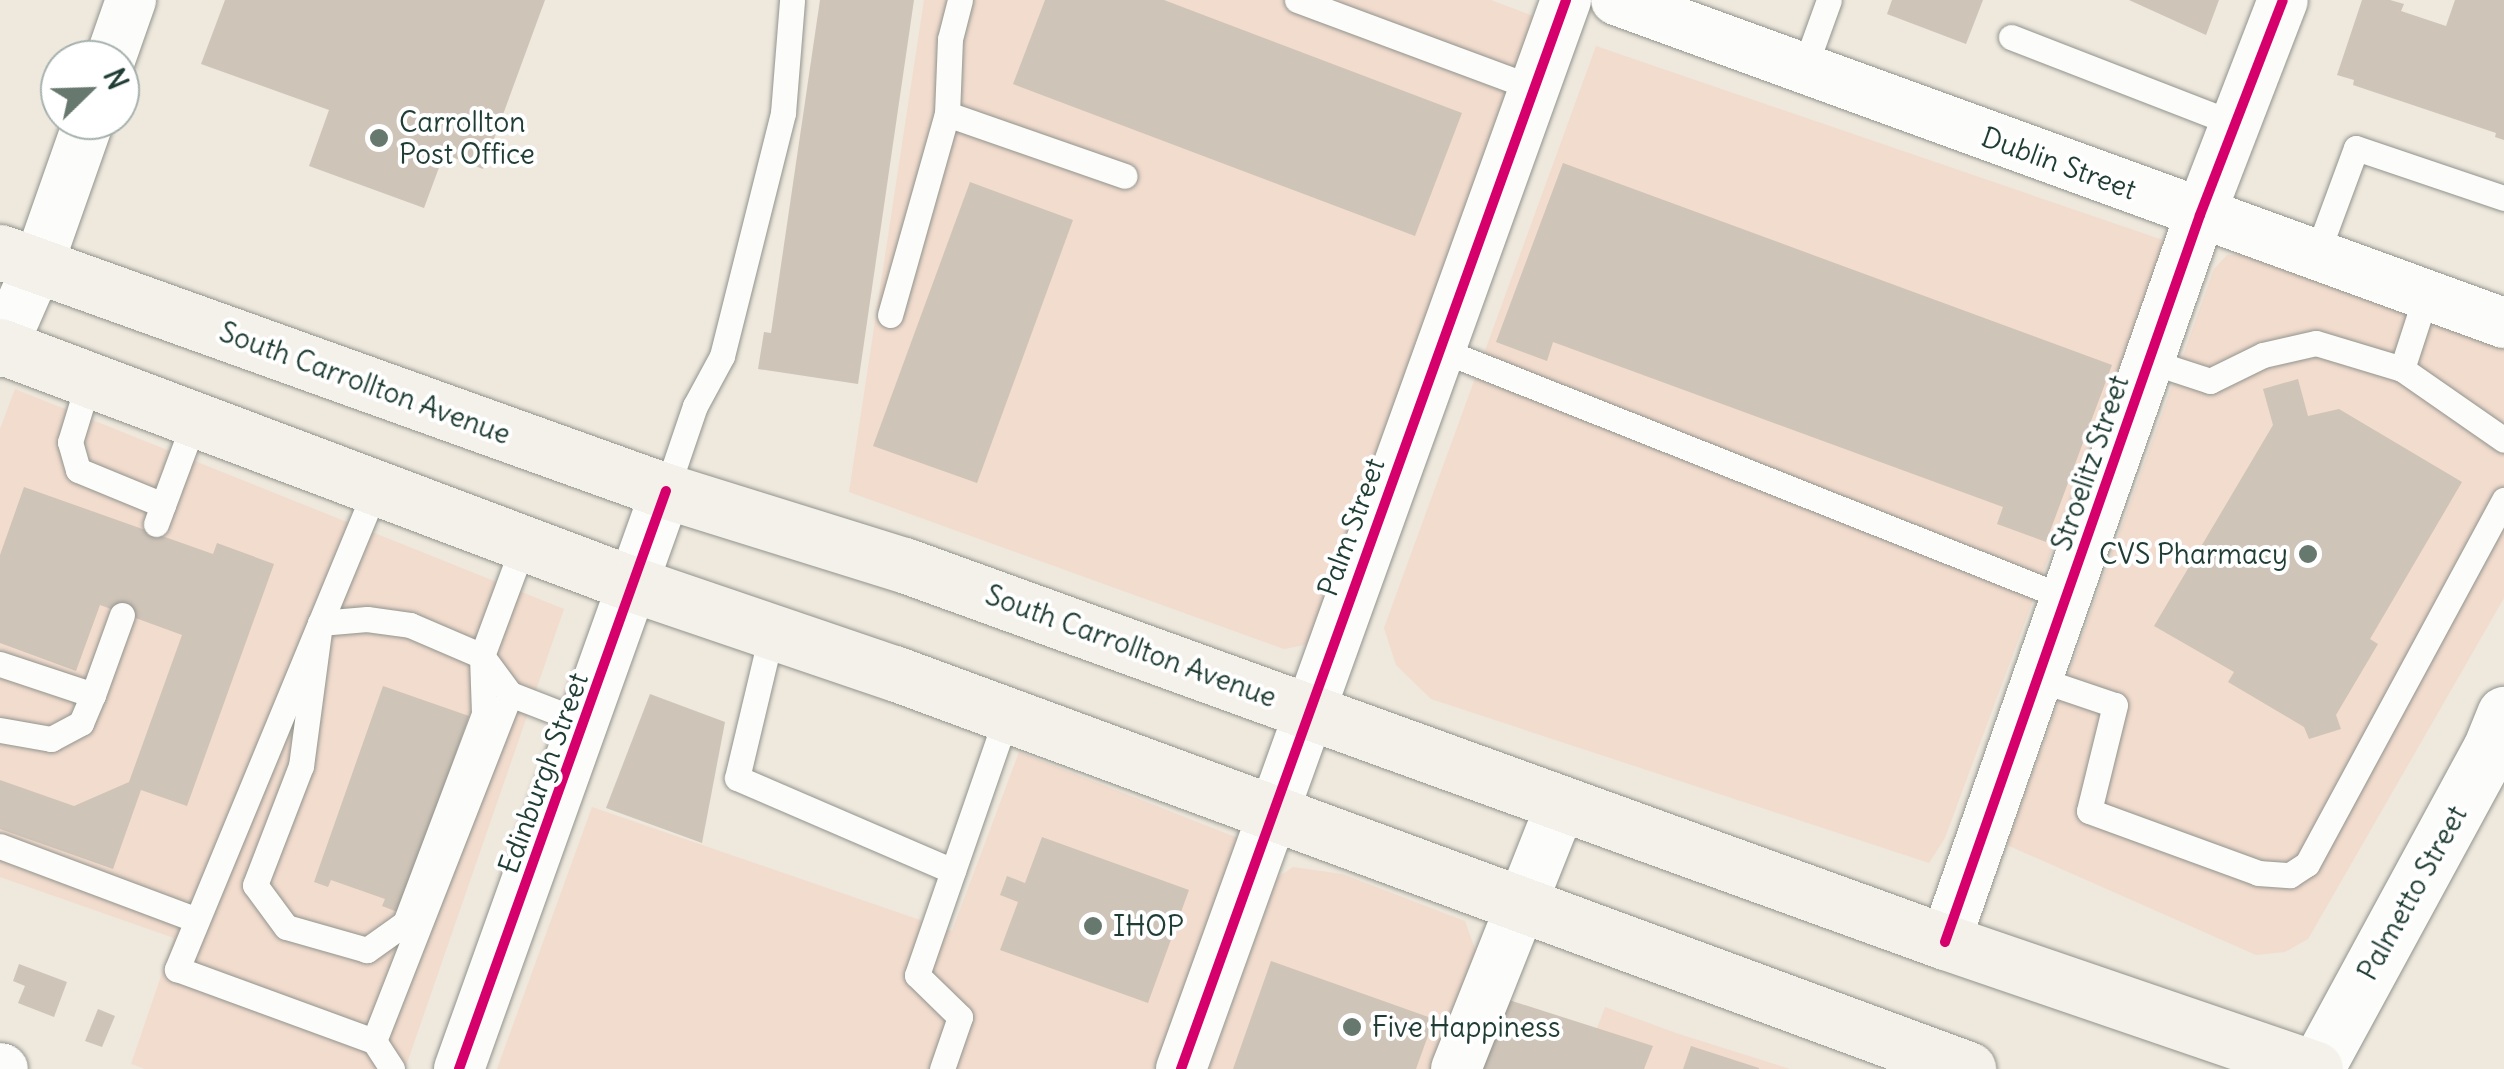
<!DOCTYPE html>
<html>
<head>
<meta charset="utf-8">
<style>
	body { margin:0 }
	#map { position:relative; width:2504px; height:1069px; overflow:hidden; background:#eee8dd; font-family:Delius,sans-serif }
	div>[style] { position:absolute }
	.built>* { inset:0; background:#f2dcce }
	.building>* { inset:0; background:#cfc4b8 }
	.roads { filter:drop-shadow(0 0 2px #92948d) drop-shadow(0 0 2px #92948d) }
	.service>* { height:25px; margin:-12.5px; padding:0 12.5px; transform-origin:12.5px; border-radius:12.5px; background:#fcfcfa }
	.minor>* { height:50px; margin:-25px; padding:0 25px; transform-origin:25px; border-radius:25px; background:#fcfcfa }
	.tertiary>* { height:55px; margin:-27.5px; padding:0 27.5px; transform-origin:27.5px; border-radius:27.5px; background:#fcfcfa }
	.secondary>* { height:55px; margin:-27.5px; padding:0 27.5px; transform-origin:27.5px; border-radius:27.5px; background:#f4f1eb }
	.cycleway>* { height:10px; margin:-5px; padding:0 5px; transform-origin:5px; border-radius:5px; background:#d6006c }
	.dots>* { width:28px; height:28px; translate:-50% -50%; box-sizing:border-box; border:5px solid #fff; border-radius:50% }
	span { translate:-50% -50%; white-space:nowrap; text-align:center; line-height:1.15; -webkit-text-stroke:8px #fff; paint-order:stroke }
	.poi-label { font-size:28px; color:#1f3d34 }
	.left { translate:0 -50%; text-align:left }
	.right { translate:-100% -50%; text-align:right }
	.street-label { font-size:28px; color:#1f3d34 }
	.north { position:absolute; left:40px; top:40px; width:100px; height:100px; box-sizing:border-box; background:#fff; border:2px solid #a5b1ae; border-radius:50%; rotate:67deg; font-size:28px; font-weight:700; line-height:40px; text-align:center; color:#1f3d34 }
	.north::after { content:''; display:block; margin:auto; width:35px; height:45px; background:#67796f; clip-path:polygon(50% 0,100% 100%,50% 72%,0 100%) }
</style>
</head>
<body>
<div id="map">
	<div class="built">
		<div style="clip-path:polygon(924px 0,1491px 0,1536px 17px,1321px 626px,1305px 645px,1284px 649px,849px 492px)"></div>
		<div style="clip-path:polygon(1596px 46px,2166px 241px,1945px 838px,1929px 863px,1431px 699px,1396px 665px,1384px 628px)"></div>
		<div style="clip-path:polygon(2260px 253px,2504px 349px,2504px 598px,2308px 939px,2285px 952px,2256px 955px,2007px 845px,2214px 269px,2227px 255px)"></div>
		<div style="clip-path:polygon(15px 389px,564px 609px,405px 1069px,145px 1069px,131px 1064px,174px 938px,0 877px,0 429px)"></div>
		<div style="clip-path:polygon(1019px 752px,1238px 838px,1154px 1069px,497px 1069px,592px 807px,952px 931px)"></div>
		<div style="clip-path:polygon(1293px 867px,1342px 874px,1465px 921px,1479px 960px,1437px 1069px,1209px 1069px,1277px 878px)"></div>
		<div style="clip-path:polygon(1605px 1007px,1679px 1034px,1790px 1069px,1582px 1069px)"></div>
	</div>
	<div class="building">
		<div style="clip-path:polygon(225px 0,545px 0,483px 169px,444px 154px,424px 208px,309px 166px,329px 110px,201px 64px)"></div>
		<div style="clip-path:polygon(820px 0,914px 0,858px 384px,758px 369px,764px 332px,771px 333px)"></div>
		<div style="clip-path:polygon(1045px 0,1164px 0,1462px 113px,1415px 236px,1013px 84px)"></div>
		<div style="clip-path:polygon(1892px 0,1983px 0,1966px 44px,1887px 14px)"></div>
		<div style="clip-path:polygon(2129px 0,2219px 0,2206px 35px)"></div>
		<div style="clip-path:polygon(2362px 0,2390px 0,2404px 4px,2401px 11px,2446px 26px,2455px 0,2504px 0,2504px 140px,2495px 137px,2496px 133px,2353px 85px,2354px 80px,2337px 75px)"></div>
		<div style="clip-path:polygon(1563px 163px,2112px 365px,2046px 542px,1997px 524px,2003px 507px,1553px 342px,1547px 361px,1496px 342px)"></div>
		<div style="clip-path:polygon(970px 182px,1073px 220px,977px 483px,873px 446px)"></div>
		<div style="clip-path:polygon(2298px 379px,2308px 416px,2339px 409px,2462px 482px,2370px 639px,2378px 644px,2336px 715px,2341px 729px,2309px 739px,2304px 727px,2228px 682px,2234px 672px,2154px 626px,2273px 425px,2263px 389px)"></div>
		<div style="clip-path:polygon(24px 487px,213px 554px,217px 543px,274px 564px,187px 806px,141px 790px,113px 869px,0 829px,0 780px,74px 806px,129px 782px,182px 635px,100px 605px,76px 671px,0 643px,0 555px)"></div>
		<div style="clip-path:polygon(383px 686px,469px 716px,400px 913px,382px 906px,385px 899px,331px 880px,328px 887px,314px 882px)"></div>
		<div style="clip-path:polygon(650px 694px,725px 722px,702px 843px,606px 808px)"></div>
		<div style="clip-path:polygon(1042px 837px,1189px 890px,1148px 1003px,1000px 950px,1018px 902px,1000px 895px,1007px 876px,1025px 883px)"></div>
		<div style="clip-path:polygon(1271px 961px,1434px 1019px,1416px 1069px,1233px 1069px)"></div>
		<div style="clip-path:polygon(19px 964px,67px 982px,54px 1017px,18px 1003px,25px 986px,13px 981px)"></div>
		<div style="clip-path:polygon(1506px 999px,1653px 1046px,1644px 1069px,1480px 1069px)"></div>
		<div style="clip-path:polygon(98px 1009px,115px 1016px,102px 1047px,85px 1041px)"></div>
		<div style="clip-path:polygon(1691px 1046px,1759px 1068px,1759px 1069px,1683px 1069px)"></div>
	</div>
	<div class="roads">
		<div class="service">
			<div style="left:1297px;top:0;width:253px;rotate:20.4deg"></div>
			<div style="left:2011px;top:37px;width:240px;rotate:21.2deg"></div>
			<div style="left:1804px;top:69px;width:73px;rotate:-70.1deg"></div>
			<div style="left:947px;top:114px;width:188px;rotate:19.2deg"></div>
			<div style="left:2316px;top:256px;width:115px;rotate:-69.7deg"></div>
			<div style="left:2356px;top:148px;width:156px;rotate:18.7deg"></div>
			<div style="left:890px;top:315px;width:209px;rotate:-74.2deg"></div>
			<div style="left:947px;top:114px;width:75px;rotate:-87.7deg"></div>
			<div style="left:950px;top:39px;width:40px;rotate:-75.6deg"></div>
			<div style="left:1439px;top:349px;width:675px;rotate:21.66deg"></div>
			<div style="left:2149px;top:361px;width:64px;rotate:18.2deg"></div>
			<div style="left:2210px;top:381px;width:59px;rotate:-26.1deg"></div>
			<div style="left:2263px;top:355px;width:54px;rotate:-12.8deg"></div>
			<div style="left:2316px;top:343px;width:90px;rotate:16.8deg"></div>
			<div style="left:2402px;top:369px;width:124px;rotate:34.8deg"></div>
			<div style="left:2402px;top:369px;width:78px;rotate:-72deg"></div>
			<div style="left:89px;top:380px;width:65px;rotate:107deg"></div>
			<div style="left:70px;top:442px;width:29px;rotate:74deg"></div>
			<div style="left:78px;top:470px;width:92px;rotate:22.4deg"></div>
			<div style="left:376px;top:488px;width:521px;rotate:112.48deg"></div>
			<div style="left:177px;top:969px;width:210px;rotate:20.1deg"></div>
			<div style="left:374px;top:1041px;width:373px;rotate:-68.6deg"></div>
			<div style="left:510px;top:694px;width:47px;rotate:-126.4deg"></div>
			<div style="left:482px;top:656px;width:121px;rotate:-69.6deg"></div>
			<div style="left:666px;top:491px;width:90px;rotate:-71.2deg"></div>
			<div style="left:695px;top:406px;width:57px;rotate:-61.6deg"></div>
			<div style="left:722px;top:356px;width:251px;rotate:-75.9deg"></div>
			<div style="left:783px;top:113px;width:113px;rotate:-85.4deg"></div>
			<div style="left:156px;top:524px;width:112px;rotate:-69.6deg"></div>
			<div style="left:367px;top:619px;width:43px;rotate:7.9deg"></div>
			<div style="left:410px;top:625px;width:78px;rotate:23.3deg"></div>
			<div style="left:482px;top:656px;width:58px;rotate:88deg"></div>
			<div style="left:484px;top:714px;width:223px;rotate:110.7deg"></div>
			<div style="left:405px;top:923px;width:47px;rotate:144.6deg"></div>
			<div style="left:367px;top:950px;width:84px;rotate:-164.1deg"></div>
			<div style="left:286px;top:927px;width:52px;rotate:-126.4deg"></div>
			<div style="left:255px;top:885px;width:128px;rotate:-68.9deg"></div>
			<div style="left:301px;top:766px;width:144px;rotate:-82.4deg"></div>
			<div style="left:320px;top:623px;width:47px;rotate:-4.9deg"></div>
			<div style="left:772px;top:631px;width:151px;rotate:103.4deg"></div>
			<div style="left:737px;top:778px;width:235px;rotate:23.3deg"></div>
			<div style="left:0;top:664px;width:98px;rotate:18.4deg"></div>
			<div style="left:93px;top:695px;width:85px;rotate:-70.1deg"></div>
			<div style="left:2038px;top:679px;width:81px;rotate:18.7deg"></div>
			<div style="left:2115px;top:705px;width:109px;rotate:103.8deg"></div>
			<div style="left:2089px;top:811px;width:180px;rotate:20.1deg"></div>
			<div style="left:2258px;top:873px;width:32px;rotate:4deg"></div>
			<div style="left:2290px;top:875px;width:20px;rotate:-33deg"></div>
			<div style="left:2307px;top:864px;width:414px;rotate:-61.6deg"></div>
			<div style="left:510px;top:694px;width:80px;rotate:21.1deg"></div>
			<div style="left:0;top:730px;width:52px;rotate:10deg"></div>
			<div style="left:51px;top:739px;width:34px;rotate:-28deg"></div>
			<div style="left:81px;top:723px;width:30px;rotate:-67deg"></div>
			<div style="left:0;top:846px;width:210px;rotate:20.6deg"></div>
			<div style="left:374px;top:1041px;width:33px;rotate:57deg"></div>
			<div style="left:942px;top:1069px;width:55px;rotate:-70.9deg"></div>
			<div style="left:960px;top:1017px;width:60px;rotate:-135.7deg"></div>
			<div style="left:917px;top:975px;width:275px;rotate:-70.9deg"></div>
		</div>
		<div class="minor">
			<div style="left:1616px;top:0;width:945px;rotate:19.99deg"></div>
			<div style="left:110px;top:60px;width:64px;rotate:-70.7deg"></div>
			<div style="left:0;top:352px;width:95px;rotate:-66.4deg"></div>
			<div style="left:38px;top:265px;width:154px;rotate:-70.6deg"></div>
			<div style="left:1945px;top:942px;width:770px;rotate:-70.67deg"></div>
			<div style="left:2200px;top:215px;width:230px;rotate:-68.9deg"></div>
			<div style="left:0;top:1068px;width:3px;rotate:18deg"></div>
			<div style="left:459px;top:1069px;width:614px;rotate:-70.3deg"></div>
			<div style="left:1181px;top:1069px;width:1136px;rotate:-70.19deg"></div>
			<div style="left:1456px;top:1069px;width:287px;rotate:-68.3deg"></div>
		</div>
		<div class="tertiary">
			<div style="left:2316px;top:1069px;width:364px;rotate:-61.5deg"></div>
			<div style="left:2490px;top:749px;width:38px;rotate:-68deg"></div>
		</div>
		<div class="secondary">
			<div style="left:0;top:252px;width:708px;rotate:19.74deg"></div>
			<div style="left:666px;top:491px;width:249px;rotate:17.3deg"></div>
			<div style="left:904px;top:565px;width:1107px;rotate:19.91deg"></div>
			<div style="left:1945px;top:942px;width:391px;rotate:18.9deg"></div>
			<div style="left:0;top:346px;width:678px;rotate:20.63deg"></div>
			<div style="left:635px;top:585px;width:274px;rotate:18.8deg"></div>
			<div style="left:894px;top:673px;width:1145px;rotate:20.24deg"></div>
		</div>
	</div>
	<div class="cycleway">
		<div style="left:1945px;top:942px;width:770px;rotate:-70.67deg"></div>
		<div style="left:2200px;top:215px;width:230px;rotate:-68.9deg"></div>
		<div style="left:459px;top:1069px;width:614px;rotate:-70.3deg"></div>
		<div style="left:1181px;top:1069px;width:1136px;rotate:-70.19deg"></div>
	</div>
	<div class="dots">
		<div style="left:379px;top:138px;background:#67796f"></div>
		<div style="left:2308px;top:554px;background:#67796f"></div>
		<div style="left:1093px;top:926px;background:#67796f"></div>
		<div style="left:1352px;top:1027px;background:#67796f"></div>
	</div>
	<div class="poi-label">
		<span class="left" style="left:399px;top:138px">Carrollton<br>Post Office</span>
		<span class="right" style="left:2288px;top:554px">CVS Pharmacy</span>
		<span class="left" style="left:1113px;top:926px">IHOP</span>
		<span class="left" style="left:1372px;top:1027px">Five Happiness</span>
	</div>
	<div class="street-label">
		<span style="left:2059px;top:163px;rotate:20deg">Dublin Street</span>
		<span style="left:365px;top:383px;rotate:20deg">South Carrollton Avenue</span>
		<span style="left:2090px;top:463px;rotate:-71deg">Stroelitz Street</span>
		<span style="left:1351px;top:527px;rotate:-70deg">Palm Street</span>
		<span style="left:1131px;top:646px;rotate:20deg">South Carrollton Avenue</span>
		<span style="left:543px;top:773px;rotate:-70deg">Edinburgh Street</span>
		<span style="left:2412px;top:893px;rotate:-61deg">Palmetto Street</span>
	</div>
	<div class="north">N</div>
</div>
</body>
</html>
